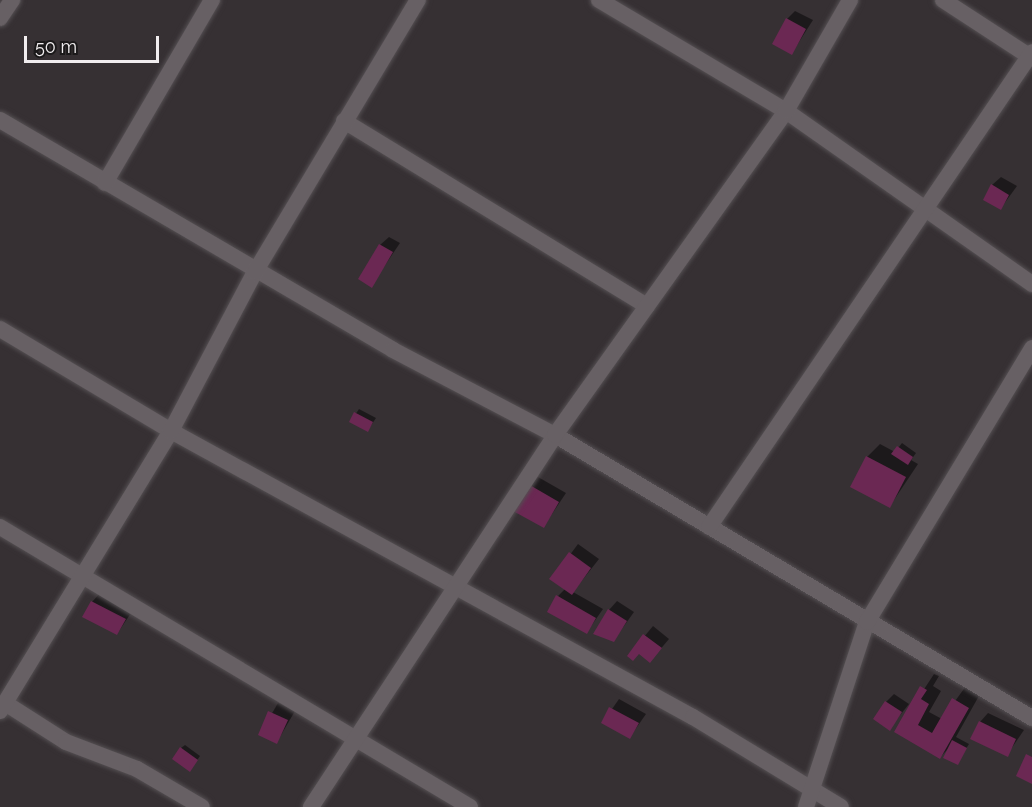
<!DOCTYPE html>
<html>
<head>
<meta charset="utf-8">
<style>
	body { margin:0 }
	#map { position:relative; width:1032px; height:807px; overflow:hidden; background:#363033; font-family:Raleway,sans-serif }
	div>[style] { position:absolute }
	.shadow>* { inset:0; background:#0007 }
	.building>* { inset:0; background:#6b2853 }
	.roads { filter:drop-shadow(0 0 2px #544f52) drop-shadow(0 0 2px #544f52) }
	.street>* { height:16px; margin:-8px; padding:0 8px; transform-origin:8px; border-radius:8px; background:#676064 }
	span { translate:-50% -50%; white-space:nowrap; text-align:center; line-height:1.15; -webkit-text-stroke:4.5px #1b191a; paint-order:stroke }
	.scale { position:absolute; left:24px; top:36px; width:135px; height:27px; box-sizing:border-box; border:3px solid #f1edef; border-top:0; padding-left:8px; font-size:18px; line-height:21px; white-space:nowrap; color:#f1edef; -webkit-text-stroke:4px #1b191a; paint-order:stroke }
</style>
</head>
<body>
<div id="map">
	<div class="shadow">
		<div style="clip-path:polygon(795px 11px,813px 20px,792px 53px,787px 19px)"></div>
		<div style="clip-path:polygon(1001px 177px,1017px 186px,1001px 208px,992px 185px)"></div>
		<div style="clip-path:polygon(389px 237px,400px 243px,371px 286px,380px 245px)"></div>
		<div style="clip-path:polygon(359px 409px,376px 418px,368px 430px,351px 421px)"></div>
		<div style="clip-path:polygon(902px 443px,916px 453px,911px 460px,918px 464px,890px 506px,867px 457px,880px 444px,895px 452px)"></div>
		<div style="clip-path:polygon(538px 477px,566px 493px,544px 526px,529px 485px)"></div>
		<div style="clip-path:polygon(578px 544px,599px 559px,573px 592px,603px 609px,587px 632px,558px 596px,565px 589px,552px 579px)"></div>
		<div style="clip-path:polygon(100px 593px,133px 610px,117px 634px,92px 602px)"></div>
		<div style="clip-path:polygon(617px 601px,634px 612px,614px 640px,609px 610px)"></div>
		<div style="clip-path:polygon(653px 626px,669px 639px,658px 652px,629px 655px)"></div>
		<div style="clip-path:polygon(934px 674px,939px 676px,933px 686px,941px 691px,929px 712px,942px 719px,966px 686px,980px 694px,956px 737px,969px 744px,957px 763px,951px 746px,940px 757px,896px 732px)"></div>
		<div style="clip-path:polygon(894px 694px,909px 704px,889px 729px,886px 702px)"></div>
		<div style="clip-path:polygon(619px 699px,646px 714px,630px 737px,603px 722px)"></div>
		<div style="clip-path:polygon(278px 703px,295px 711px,277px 742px,260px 734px)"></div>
		<div style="clip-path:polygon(988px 713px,1024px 730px,1007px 755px,980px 722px)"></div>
		<div style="clip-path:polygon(185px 745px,200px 756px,193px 766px,181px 748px)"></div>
	</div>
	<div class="building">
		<div style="clip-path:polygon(786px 18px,806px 29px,792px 55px,772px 44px)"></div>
		<div style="clip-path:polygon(991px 184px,1009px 195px,1001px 210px,983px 200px)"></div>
		<div style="clip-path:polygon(379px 244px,393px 252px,372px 288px,358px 279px)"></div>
		<div style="clip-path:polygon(354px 412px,373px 422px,368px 432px,349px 422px)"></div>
		<div style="clip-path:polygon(897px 446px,913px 457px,908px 465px,891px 454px)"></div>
		<div style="clip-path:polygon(866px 456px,906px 477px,890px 508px,850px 487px)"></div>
		<div style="clip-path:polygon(528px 484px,559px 502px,544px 528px,513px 511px)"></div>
		<div style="clip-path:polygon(569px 552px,591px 568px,572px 595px,549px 579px)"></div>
		<div style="clip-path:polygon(556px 595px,596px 618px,587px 634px,547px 612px)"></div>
		<div style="clip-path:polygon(91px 601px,126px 619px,117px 635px,82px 617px)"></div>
		<div style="clip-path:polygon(608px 609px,627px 621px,614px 642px,593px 634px)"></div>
		<div style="clip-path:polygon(643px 634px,662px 648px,650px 663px,639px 654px,633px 661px,627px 656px)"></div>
		<div style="clip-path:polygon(920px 686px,927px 690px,921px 699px,929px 704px,918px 725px,932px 733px,952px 698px,969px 708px,940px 759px,894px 732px)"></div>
		<div style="clip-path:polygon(885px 701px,902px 712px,890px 731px,873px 719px)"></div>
		<div style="clip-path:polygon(609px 707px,639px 723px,630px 739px,601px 723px)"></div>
		<div style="clip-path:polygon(268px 711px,288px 720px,277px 744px,258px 735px)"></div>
		<div style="clip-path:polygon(979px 721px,1016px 739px,1008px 757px,970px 739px)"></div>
		<div style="clip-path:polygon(952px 740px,967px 748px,958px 765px,943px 758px)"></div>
		<div style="clip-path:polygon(180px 747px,198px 760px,190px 772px,172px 759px)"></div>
		<div style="clip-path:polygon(1026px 754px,1032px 757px,1032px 784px,1016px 776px)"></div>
	</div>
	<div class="roads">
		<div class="street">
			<div style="left:599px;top:0;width:217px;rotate:30.7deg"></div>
			<div style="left:786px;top:111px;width:301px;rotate:35.1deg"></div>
			<div style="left:943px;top:0;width:106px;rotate:33.1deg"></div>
			<div style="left:0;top:18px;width:22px;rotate:-56deg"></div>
			<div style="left:0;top:120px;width:455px;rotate:30.3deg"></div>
			<div style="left:393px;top:350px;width:183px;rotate:27.7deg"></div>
			<div style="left:555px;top:435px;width:555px;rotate:30.68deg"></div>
			<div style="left:344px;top:121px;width:355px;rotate:31.4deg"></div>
			<div style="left:105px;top:183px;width:212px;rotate:-59.7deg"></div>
			<div style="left:0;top:329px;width:199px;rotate:30.8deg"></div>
			<div style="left:171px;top:431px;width:595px;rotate:28.72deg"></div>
			<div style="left:693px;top:717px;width:173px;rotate:31.3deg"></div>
			<div style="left:0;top:527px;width:547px;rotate:30.78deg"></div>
			<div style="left:709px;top:527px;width:574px;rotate:-55.78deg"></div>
			<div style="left:5px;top:703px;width:72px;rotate:32.6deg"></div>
			<div style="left:66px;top:742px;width:76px;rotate:20.8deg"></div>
			<div style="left:137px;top:769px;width:75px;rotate:30.3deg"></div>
			<div style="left:0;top:711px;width:328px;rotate:-58.6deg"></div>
			<div style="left:171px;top:431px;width:180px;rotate:-62.2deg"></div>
			<div style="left:255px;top:272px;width:317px;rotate:-59.1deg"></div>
			<div style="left:311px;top:807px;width:445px;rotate:-56.7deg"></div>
			<div style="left:555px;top:435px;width:398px;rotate:-54.5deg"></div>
			<div style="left:786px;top:111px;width:128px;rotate:-60deg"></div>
			<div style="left:806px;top:807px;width:195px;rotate:-71.8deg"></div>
			<div style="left:867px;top:622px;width:320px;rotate:-58.9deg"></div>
		</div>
	</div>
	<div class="scale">50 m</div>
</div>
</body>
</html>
